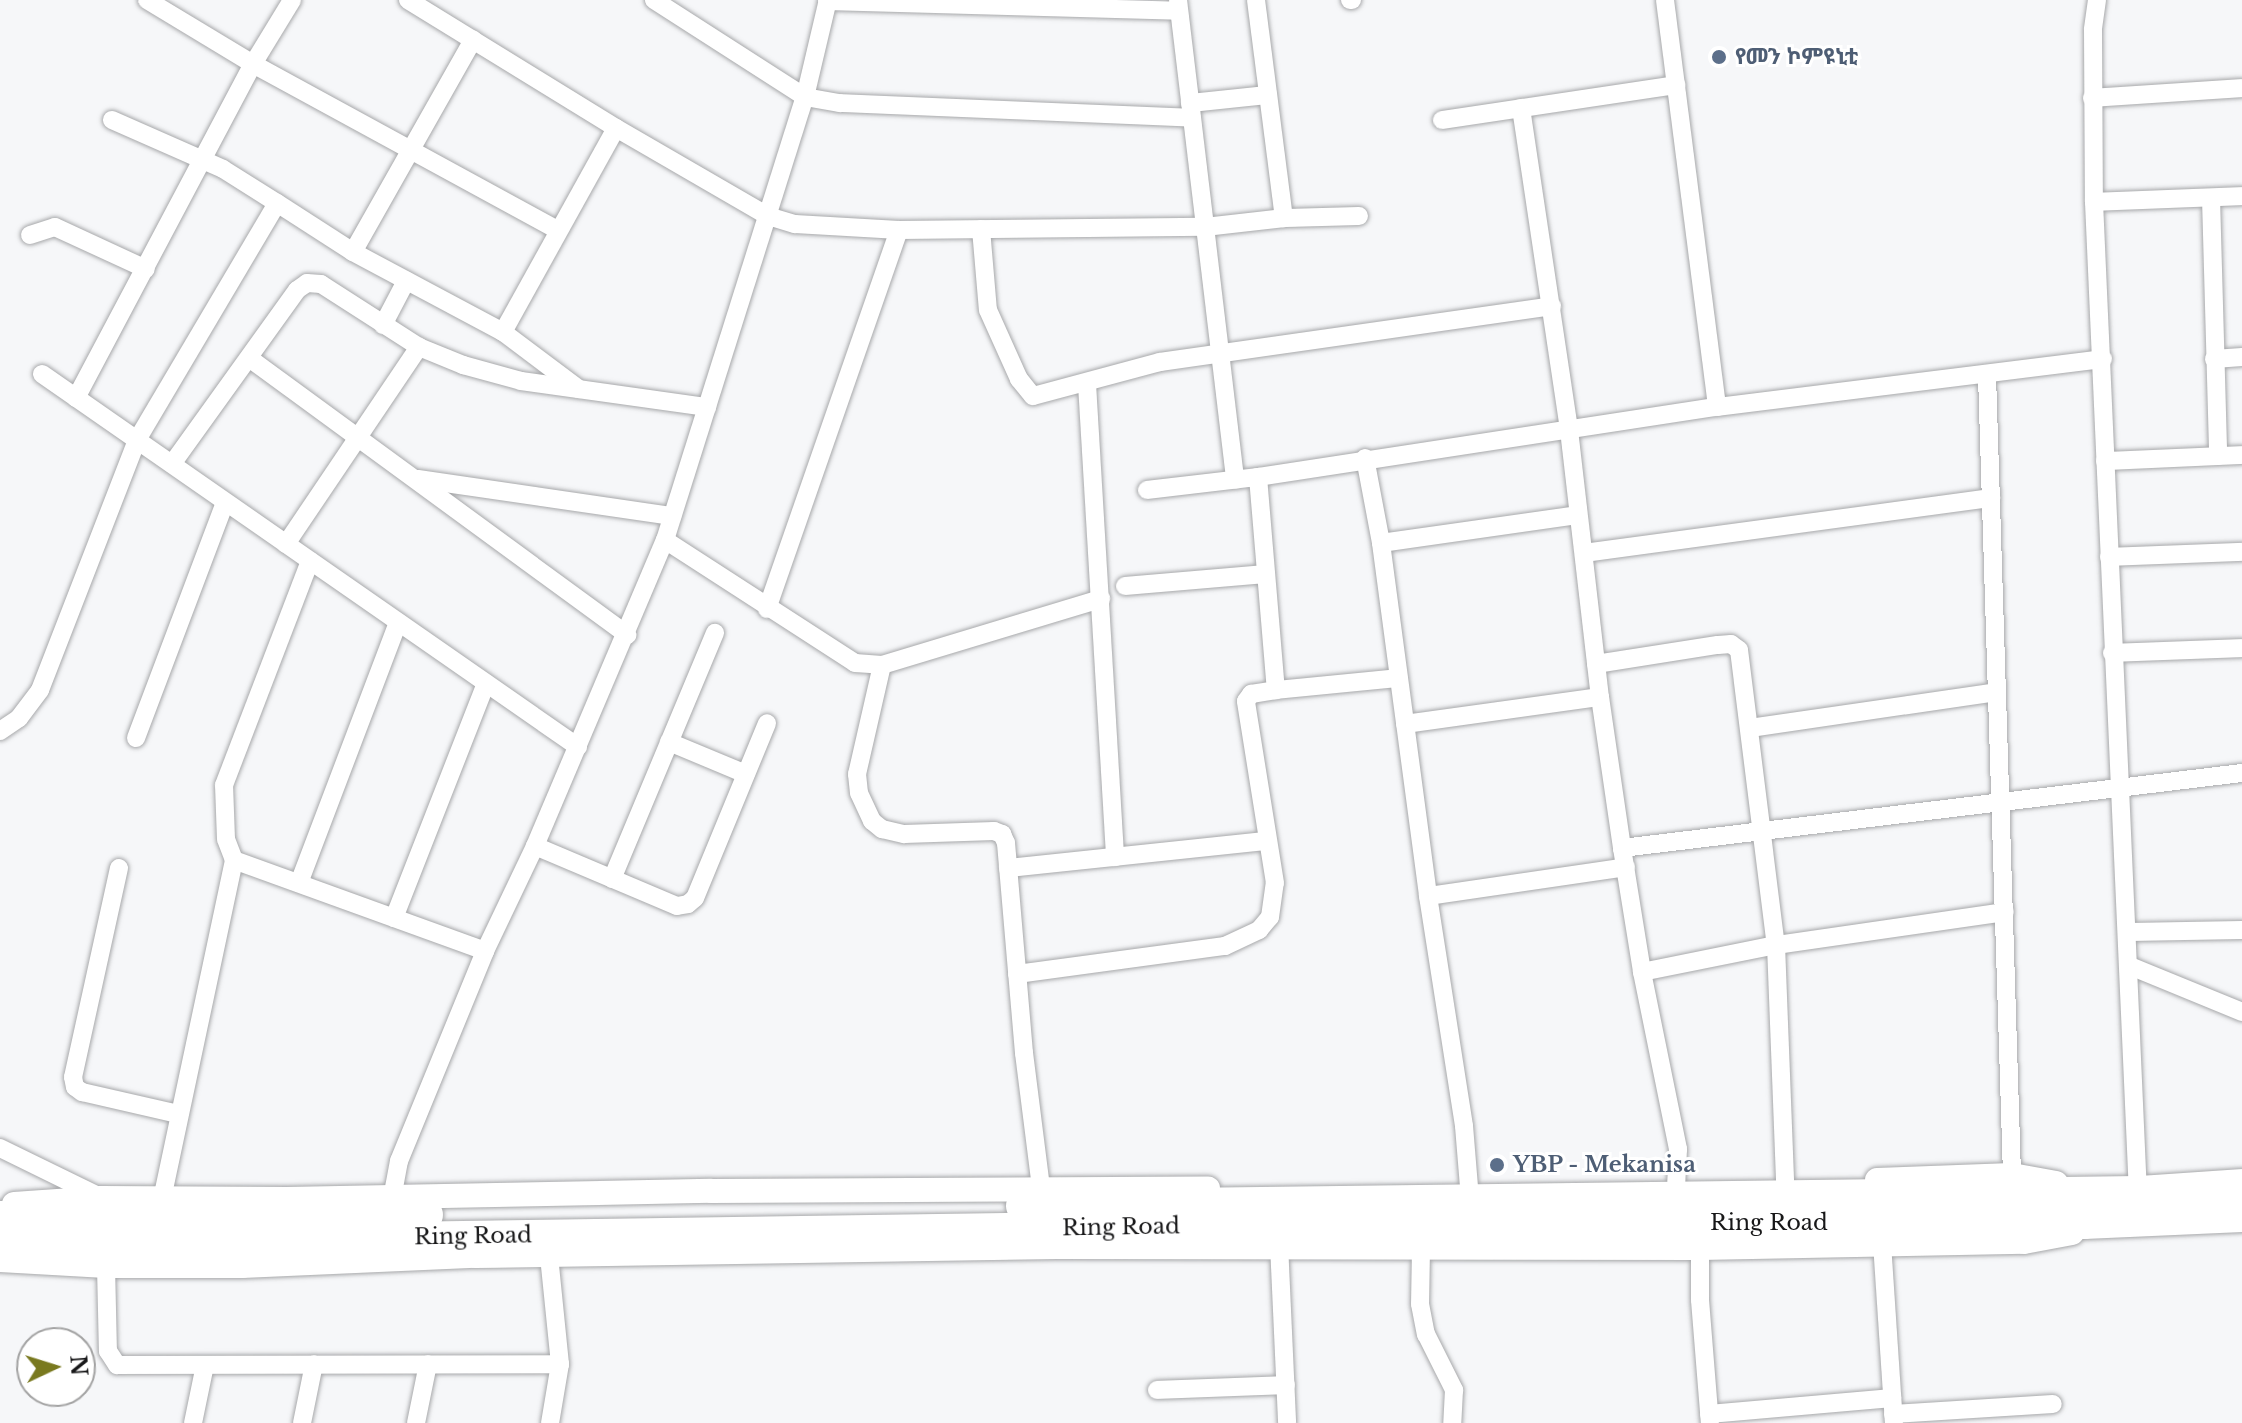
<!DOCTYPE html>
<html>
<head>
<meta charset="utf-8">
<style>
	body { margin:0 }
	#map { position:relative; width:2242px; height:1423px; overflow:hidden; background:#f6f7f9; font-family:"Libre Baskerville","Noto Sans Ethiopic",serif }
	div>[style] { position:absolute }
	.roads { filter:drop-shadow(0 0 2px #a7a8aa) drop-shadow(0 0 2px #a7a8aa) }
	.minor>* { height:18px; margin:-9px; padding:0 9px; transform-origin:9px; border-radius:9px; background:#fff }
	.tertiary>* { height:24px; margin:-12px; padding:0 12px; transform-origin:12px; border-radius:12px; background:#fff }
	.trunk>* { height:32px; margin:-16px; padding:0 16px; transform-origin:16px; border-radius:16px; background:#fff }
	.dots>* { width:22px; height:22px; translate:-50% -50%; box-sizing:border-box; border:4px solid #fff; border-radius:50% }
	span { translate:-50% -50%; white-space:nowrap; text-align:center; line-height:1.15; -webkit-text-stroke:6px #fff; paint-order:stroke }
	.service-label { font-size:22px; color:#4e5e75; font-weight:700 }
	.left { translate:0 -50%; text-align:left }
	.street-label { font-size:22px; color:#181819 }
	.north { position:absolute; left:16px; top:1327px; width:80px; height:80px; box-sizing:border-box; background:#fff; border:2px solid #a3a3a3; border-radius:50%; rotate:86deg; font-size:22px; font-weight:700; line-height:32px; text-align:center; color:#181819 }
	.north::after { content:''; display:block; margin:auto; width:28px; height:36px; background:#79791f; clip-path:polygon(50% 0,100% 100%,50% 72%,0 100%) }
</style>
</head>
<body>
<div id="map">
	<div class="roads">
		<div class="minor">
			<div style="left:147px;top:0;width:124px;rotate:31.1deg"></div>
			<div style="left:253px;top:64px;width:347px;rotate:28.6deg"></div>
			<div style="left:408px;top:0;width:244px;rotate:31.6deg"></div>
			<div style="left:616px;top:128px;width:176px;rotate:30.1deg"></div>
			<div style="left:768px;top:216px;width:28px;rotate:17deg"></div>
			<div style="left:795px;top:224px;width:104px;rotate:3.3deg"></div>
			<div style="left:899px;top:230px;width:306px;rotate:-0.6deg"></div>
			<div style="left:1205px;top:227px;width:80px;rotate:-6.5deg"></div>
			<div style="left:1284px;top:218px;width:75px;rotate:-1.5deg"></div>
			<div style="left:654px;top:0;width:179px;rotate:32.7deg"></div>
			<div style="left:805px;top:97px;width:36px;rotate:10deg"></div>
			<div style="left:840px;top:103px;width:352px;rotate:2.4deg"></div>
			<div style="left:1178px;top:0;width:483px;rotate:83.2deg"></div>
			<div style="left:1256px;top:0;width:220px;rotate:82.7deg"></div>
			<div style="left:1350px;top:0;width:2px"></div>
			<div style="left:1665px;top:0;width:410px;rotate:82.7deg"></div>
			<div style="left:2097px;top:0;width:30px;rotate:98deg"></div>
			<div style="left:2093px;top:30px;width:172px;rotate:89.7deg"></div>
			<div style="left:2094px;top:202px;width:991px;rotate:87.46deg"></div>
			<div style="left:827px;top:1px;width:352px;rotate:1.6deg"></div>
			<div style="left:2092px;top:98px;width:150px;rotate:-3.8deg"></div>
			<div style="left:1190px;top:103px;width:78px;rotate:-5.9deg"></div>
			<div style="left:1521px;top:108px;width:326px;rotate:81.5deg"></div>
			<div style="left:1569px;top:430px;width:269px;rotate:83.4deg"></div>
			<div style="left:1600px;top:697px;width:153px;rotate:81.7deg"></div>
			<div style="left:1622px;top:848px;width:126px;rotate:80.8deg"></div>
			<div style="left:1642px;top:972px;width:181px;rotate:78.5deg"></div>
			<div style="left:1678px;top:1149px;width:33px;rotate:93deg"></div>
			<div style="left:112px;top:120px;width:121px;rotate:23.8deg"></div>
			<div style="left:223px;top:169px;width:64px;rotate:32.2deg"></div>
			<div style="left:1442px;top:120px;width:237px;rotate:-8.5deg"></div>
			<div style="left:2211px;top:198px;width:258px;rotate:88.4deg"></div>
			<div style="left:2094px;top:202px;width:148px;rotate:-2.3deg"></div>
			<div style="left:981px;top:229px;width:81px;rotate:85.1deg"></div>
			<div style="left:988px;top:310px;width:76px;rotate:65.8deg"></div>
			<div style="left:1019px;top:379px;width:22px;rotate:51deg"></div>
			<div style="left:1033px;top:396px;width:131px;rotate:-15deg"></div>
			<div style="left:1160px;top:362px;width:396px;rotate:-8.1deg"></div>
			<div style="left:30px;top:235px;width:26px;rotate:-18deg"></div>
			<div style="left:55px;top:227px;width:100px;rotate:24.8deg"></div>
			<div style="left:353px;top:252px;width:244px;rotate:-60.5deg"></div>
			<div style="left:383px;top:325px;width:50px;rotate:-62.4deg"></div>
			<div style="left:503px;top:332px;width:233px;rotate:-61deg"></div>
			<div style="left:249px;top:358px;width:469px;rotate:36.2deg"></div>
			<div style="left:2214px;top:359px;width:28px;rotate:-4deg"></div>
			<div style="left:42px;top:374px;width:653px;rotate:34.83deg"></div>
			<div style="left:1987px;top:375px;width:800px;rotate:88.21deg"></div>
			<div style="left:1087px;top:384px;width:474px;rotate:86.6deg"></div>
			<div style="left:76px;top:398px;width:378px;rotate:-62.1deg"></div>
			<div style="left:253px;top:64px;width:75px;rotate:-58.6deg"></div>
			<div style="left:1365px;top:458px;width:86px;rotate:79.3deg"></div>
			<div style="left:1381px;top:543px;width:356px;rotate:82.4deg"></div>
			<div style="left:1428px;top:896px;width:233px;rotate:81.1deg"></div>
			<div style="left:1464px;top:1126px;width:61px;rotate:85.3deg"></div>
			<div style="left:2105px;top:461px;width:137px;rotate:-2.5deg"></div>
			<div style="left:172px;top:464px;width:214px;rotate:-54.3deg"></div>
			<div style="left:297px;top:290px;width:12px;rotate:-35deg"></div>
			<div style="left:307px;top:283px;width:14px;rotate:4deg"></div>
			<div style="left:321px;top:284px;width:117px;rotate:32.7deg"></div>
			<div style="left:419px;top:347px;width:48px;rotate:22.2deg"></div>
			<div style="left:463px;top:365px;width:60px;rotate:15.4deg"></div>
			<div style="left:521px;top:381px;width:188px;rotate:8deg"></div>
			<div style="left:1258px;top:477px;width:214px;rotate:85.2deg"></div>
			<div style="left:418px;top:479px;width:257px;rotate:8.3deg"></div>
			<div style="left:1147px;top:490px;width:112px;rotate:-6.7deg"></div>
			<div style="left:1258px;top:477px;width:464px;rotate:-8.7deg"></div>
			<div style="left:1717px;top:407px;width:389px;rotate:-7.1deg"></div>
			<div style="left:665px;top:540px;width:226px;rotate:32.9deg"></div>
			<div style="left:855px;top:663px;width:27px;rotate:4deg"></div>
			<div style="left:882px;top:665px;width:229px;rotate:-16.8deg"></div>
			<div style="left:1381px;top:543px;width:198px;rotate:-8.1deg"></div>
			<div style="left:286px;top:544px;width:238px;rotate:-56deg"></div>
			<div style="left:1584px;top:553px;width:411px;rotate:-7.7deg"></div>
			<div style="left:2109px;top:557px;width:133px;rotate:-2.2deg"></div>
			<div style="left:1125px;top:586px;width:141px;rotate:-4.9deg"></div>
			<div style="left:767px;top:609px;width:401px;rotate:-70.8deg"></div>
			<div style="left:2112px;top:653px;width:130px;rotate:-2.2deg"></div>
			<div style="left:1596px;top:664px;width:123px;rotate:-8.9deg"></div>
			<div style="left:1718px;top:645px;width:13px;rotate:-4deg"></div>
			<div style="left:1731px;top:644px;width:10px;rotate:37deg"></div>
			<div style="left:1739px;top:650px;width:297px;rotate:82.9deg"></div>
			<div style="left:1776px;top:945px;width:236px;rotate:87.8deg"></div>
			<div style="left:882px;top:665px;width:112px;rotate:102.9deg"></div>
			<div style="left:857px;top:774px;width:19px;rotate:84deg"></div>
			<div style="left:859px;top:793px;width:31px;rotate:65deg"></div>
			<div style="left:872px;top:821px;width:13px;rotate:39deg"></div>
			<div style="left:882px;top:829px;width:23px;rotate:13deg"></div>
			<div style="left:904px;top:834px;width:90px;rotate:-1.9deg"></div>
			<div style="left:994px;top:831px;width:9px;rotate:21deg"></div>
			<div style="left:1002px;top:834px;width:10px;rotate:66deg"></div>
			<div style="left:1006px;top:843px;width:211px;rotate:85.1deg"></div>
			<div style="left:1024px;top:1053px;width:136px;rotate:82.8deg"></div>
			<div style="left:1405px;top:724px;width:197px;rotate:-7.9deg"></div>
			<div style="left:1750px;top:728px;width:249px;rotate:-8.3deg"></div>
			<div style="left:0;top:731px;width:23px;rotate:-34deg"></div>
			<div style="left:19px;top:718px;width:35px;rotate:-53deg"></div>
			<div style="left:40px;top:690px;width:268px;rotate:-68.8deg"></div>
			<div style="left:137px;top:440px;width:275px;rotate:-59.4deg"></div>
			<div style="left:277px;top:203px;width:90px;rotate:32.8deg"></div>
			<div style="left:353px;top:252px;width:170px;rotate:28.1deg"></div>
			<div style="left:503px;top:332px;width:95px;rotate:36.9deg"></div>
			<div style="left:136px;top:738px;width:252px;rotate:-69.3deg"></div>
			<div style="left:669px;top:742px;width:83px;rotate:22.6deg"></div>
			<div style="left:535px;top:846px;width:154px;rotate:22.9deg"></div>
			<div style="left:677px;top:906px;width:11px;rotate:-10deg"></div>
			<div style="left:688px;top:904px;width:9px;rotate:-41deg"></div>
			<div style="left:695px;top:898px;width:189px;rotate:-67.6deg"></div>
			<div style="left:1622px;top:848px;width:625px;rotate:-6.9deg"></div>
			<div style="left:234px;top:860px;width:267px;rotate:19.9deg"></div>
			<div style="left:119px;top:868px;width:214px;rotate:102.4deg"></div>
			<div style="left:73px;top:1077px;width:10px;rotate:79deg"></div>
			<div style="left:75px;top:1087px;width:9px;rotate:36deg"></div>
			<div style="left:82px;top:1092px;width:98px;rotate:12.9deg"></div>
			<div style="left:1008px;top:868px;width:259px;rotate:-6deg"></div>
			<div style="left:612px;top:879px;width:267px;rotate:-67.3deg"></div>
			<div style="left:299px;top:883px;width:279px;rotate:-69.2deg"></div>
			<div style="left:1428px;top:896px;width:200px;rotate:-8.3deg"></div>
			<div style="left:394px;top:918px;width:252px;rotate:-68.6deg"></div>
			<div style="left:2129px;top:932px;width:113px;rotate:-1deg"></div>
			<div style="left:2130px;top:966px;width:121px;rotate:22.3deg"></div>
			<div style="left:1642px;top:972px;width:137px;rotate:-11.4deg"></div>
			<div style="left:1776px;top:945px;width:231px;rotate:-8.2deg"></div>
			<div style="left:1017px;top:974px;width:210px;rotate:-7.7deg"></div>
			<div style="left:1225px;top:946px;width:38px;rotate:-25deg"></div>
			<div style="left:1259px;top:930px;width:17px;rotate:-50deg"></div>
			<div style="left:1270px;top:917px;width:34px;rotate:-82deg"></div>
			<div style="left:1275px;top:883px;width:184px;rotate:-99.1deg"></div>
			<div style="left:1246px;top:701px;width:9px;rotate:-54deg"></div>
			<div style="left:1251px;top:694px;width:25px;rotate:-9deg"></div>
			<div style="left:1276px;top:690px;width:123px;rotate:-5.6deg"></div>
			<div style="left:0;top:1148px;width:109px;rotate:26.1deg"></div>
			<div style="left:162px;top:1199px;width:347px;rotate:-78deg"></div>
			<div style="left:234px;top:860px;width:22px;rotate:-111deg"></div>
			<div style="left:226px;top:839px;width:54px;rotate:-92.1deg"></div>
			<div style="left:224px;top:785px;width:240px;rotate:-69deg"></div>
			<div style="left:390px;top:1209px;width:49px;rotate:-79.4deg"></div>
			<div style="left:399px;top:1161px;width:227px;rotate:-67.7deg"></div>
			<div style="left:485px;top:951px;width:116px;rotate:-64.5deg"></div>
			<div style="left:535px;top:846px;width:332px;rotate:-67deg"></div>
			<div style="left:665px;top:540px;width:465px;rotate:-72.5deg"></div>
			<div style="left:805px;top:97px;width:100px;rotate:-76.7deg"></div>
			<div style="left:1882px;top:1243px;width:180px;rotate:86.2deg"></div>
			<div style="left:1279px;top:1244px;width:179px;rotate:87.4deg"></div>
			<div style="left:1700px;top:1248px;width:52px;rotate:90deg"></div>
			<div style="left:1700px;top:1300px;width:123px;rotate:85.4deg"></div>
			<div style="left:1421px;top:1249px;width:55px;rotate:91deg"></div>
			<div style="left:1420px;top:1304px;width:31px;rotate:79deg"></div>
			<div style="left:1426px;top:1334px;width:63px;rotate:63.4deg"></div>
			<div style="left:1454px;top:1390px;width:33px;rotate:93deg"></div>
			<div style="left:549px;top:1256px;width:109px;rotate:84.2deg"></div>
			<div style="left:560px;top:1364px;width:60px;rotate:99.6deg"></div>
			<div style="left:106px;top:1266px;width:85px;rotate:88.7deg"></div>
			<div style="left:108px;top:1351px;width:17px;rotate:57deg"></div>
			<div style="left:117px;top:1365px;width:443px;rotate:-0.1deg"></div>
			<div style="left:1157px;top:1390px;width:129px;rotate:-2.2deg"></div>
			<div style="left:1709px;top:1414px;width:184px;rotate:-5deg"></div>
			<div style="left:1893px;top:1414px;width:160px;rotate:-3.6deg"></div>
			<div style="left:193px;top:1423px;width:59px;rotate:-78.3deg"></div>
			<div style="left:302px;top:1423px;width:60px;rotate:-78.5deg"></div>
			<div style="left:416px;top:1423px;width:60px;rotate:-78.5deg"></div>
		</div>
		<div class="tertiary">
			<div style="left:1877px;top:1180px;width:135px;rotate:-2.1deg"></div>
			<div style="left:2012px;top:1175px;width:45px;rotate:10.3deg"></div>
			<div style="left:14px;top:1204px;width:87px;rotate:-3.9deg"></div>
			<div style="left:101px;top:1198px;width:186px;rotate:0.3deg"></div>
			<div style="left:287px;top:1199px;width:424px;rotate:-1.1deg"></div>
			<div style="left:711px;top:1191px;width:497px;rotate:-0.3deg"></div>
			<div style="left:0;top:1260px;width:106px;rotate:3.2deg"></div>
			<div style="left:106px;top:1266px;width:136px"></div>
			<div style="left:242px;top:1266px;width:233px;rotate:-2.5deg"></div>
			<div style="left:475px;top:1256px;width:582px;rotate:-0.89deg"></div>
			<div style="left:1057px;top:1247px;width:643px;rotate:0.09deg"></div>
			<div style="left:1700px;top:1248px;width:324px;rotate:-1.1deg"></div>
			<div style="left:2024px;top:1242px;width:49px;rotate:-10.6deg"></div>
		</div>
		<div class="trunk">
			<div style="left:1022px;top:1206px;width:1116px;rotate:-0.72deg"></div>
			<div style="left:2138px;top:1192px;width:104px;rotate:-3.9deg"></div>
			<div style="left:0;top:1217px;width:427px;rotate:-0.3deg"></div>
			<div style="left:0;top:1244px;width:1328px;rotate:-0.86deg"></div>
			<div style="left:1328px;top:1224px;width:756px;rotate:-0.08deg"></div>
			<div style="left:2084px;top:1223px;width:158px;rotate:-2.5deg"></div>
		</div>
	</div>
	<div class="dots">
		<div style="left:1719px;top:57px;background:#5c6f8a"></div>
		<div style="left:1497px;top:1165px;background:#5c6f8a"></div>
	</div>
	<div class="service-label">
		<span class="left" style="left:1735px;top:57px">የመን ኮምዩኒቲ</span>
		<span class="left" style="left:1513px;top:1165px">YBP - Mekanisa</span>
	</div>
	<div class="street-label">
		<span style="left:1769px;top:1223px">Ring Road</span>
		<span style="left:1121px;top:1227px;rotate:-1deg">Ring Road</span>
		<span style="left:473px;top:1236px;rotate:-1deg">Ring Road</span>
	</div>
	<div class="north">N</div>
</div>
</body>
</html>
